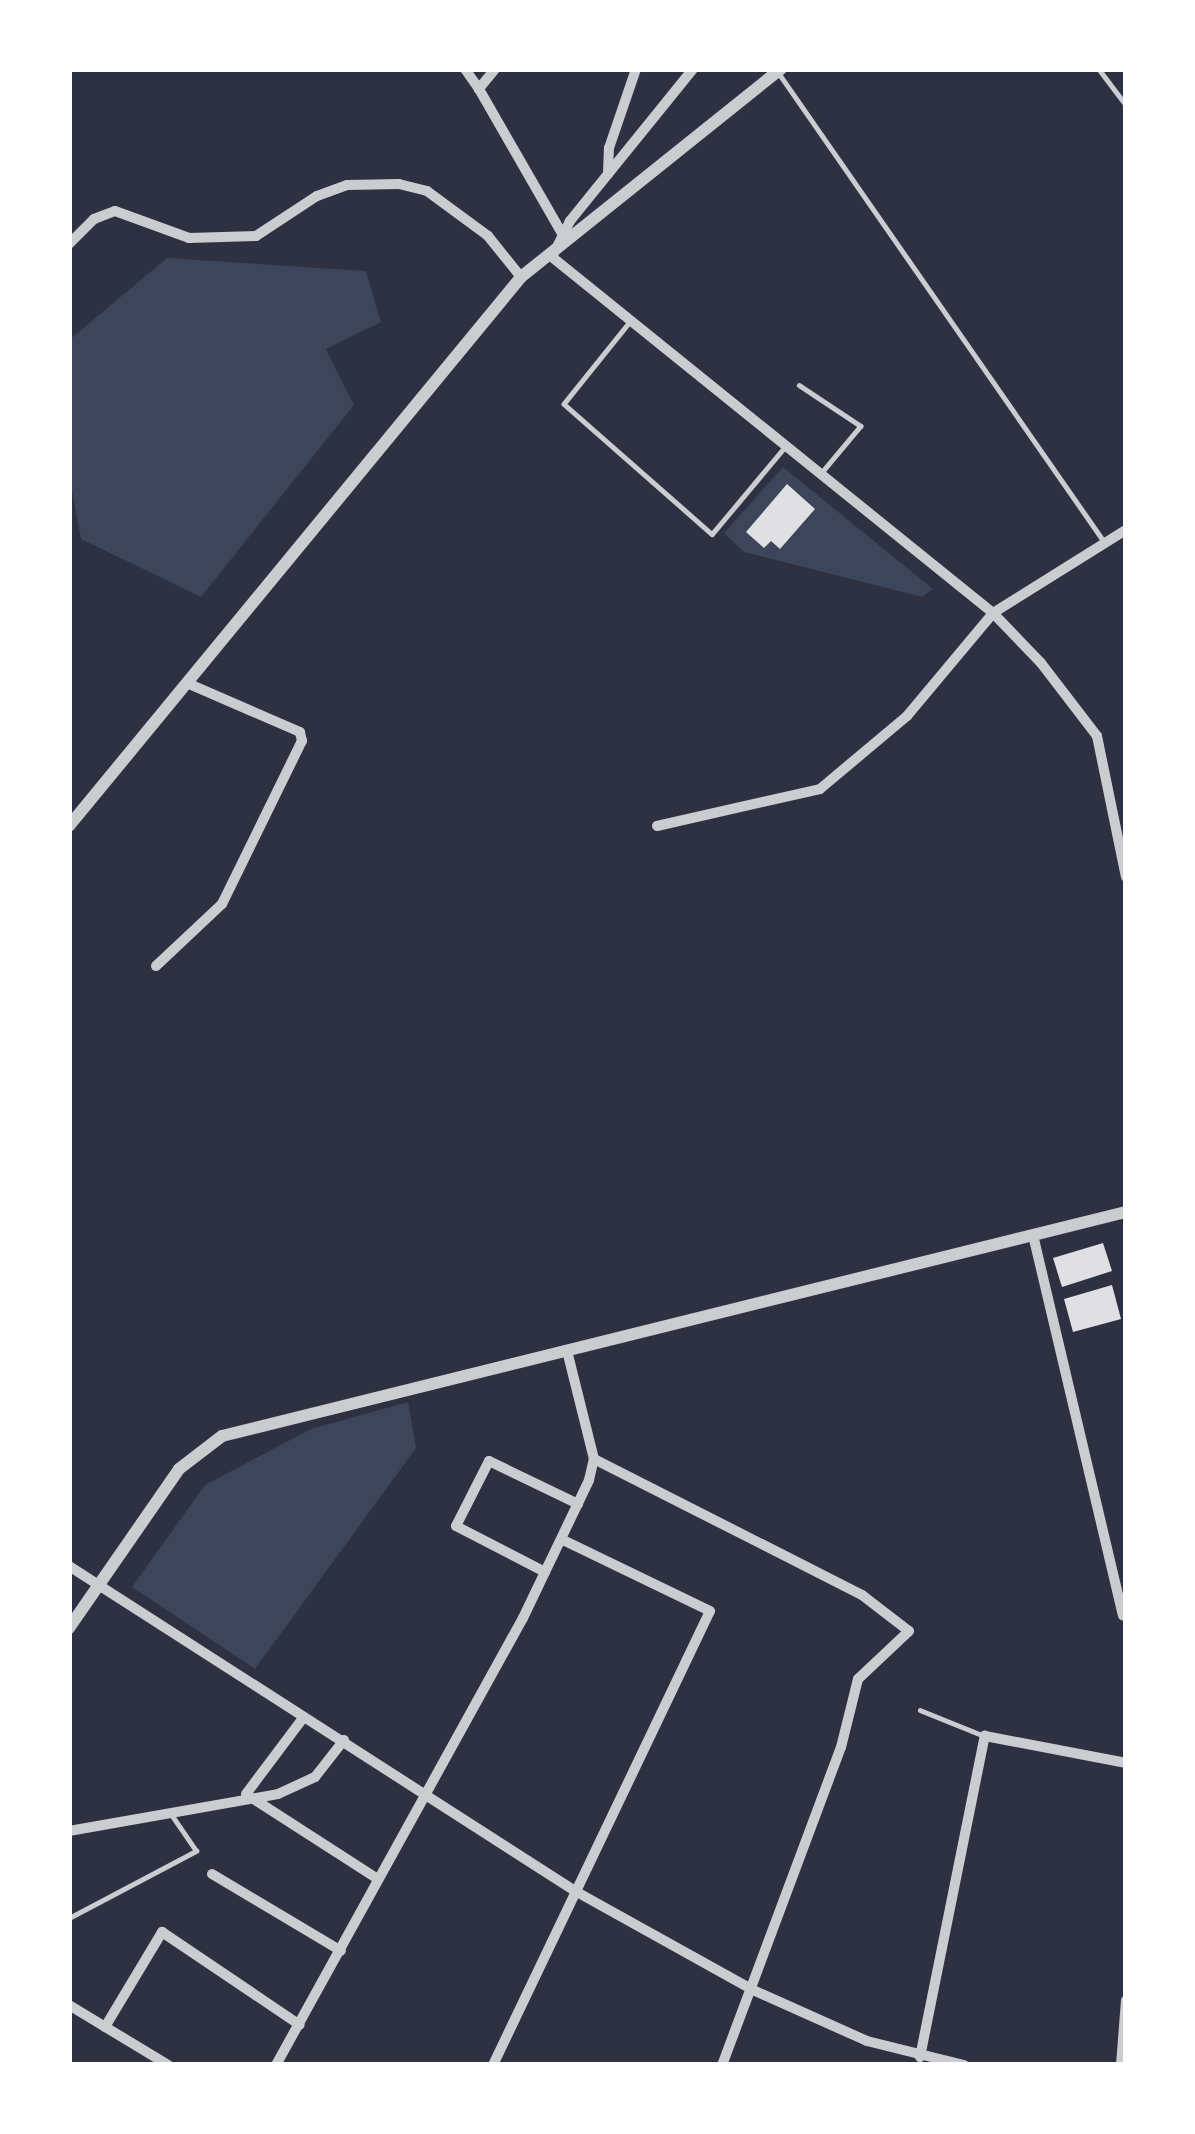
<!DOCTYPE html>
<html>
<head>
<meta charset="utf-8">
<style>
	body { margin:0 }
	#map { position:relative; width:1195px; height:2134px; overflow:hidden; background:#2d3142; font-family:"Roboto Serif",serif }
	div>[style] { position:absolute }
	.green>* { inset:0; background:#3c4559 }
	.building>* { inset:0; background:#e0e0e3 }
	.service>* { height:4.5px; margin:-2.25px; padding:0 2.25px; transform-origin:2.25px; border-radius:2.25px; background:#caccd0 }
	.minor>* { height:10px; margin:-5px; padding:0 5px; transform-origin:5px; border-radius:5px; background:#caccd0 }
	.tertiary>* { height:12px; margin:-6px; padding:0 6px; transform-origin:6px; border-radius:6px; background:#caccd0 }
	span { translate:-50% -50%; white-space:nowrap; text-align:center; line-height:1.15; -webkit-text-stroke:12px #fff; paint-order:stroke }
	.frame { position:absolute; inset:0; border:72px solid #fff; pointer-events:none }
</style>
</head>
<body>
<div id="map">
	<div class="green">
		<div style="clip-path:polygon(167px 258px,366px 271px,381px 322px,326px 349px,354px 405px,201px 597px,81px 539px,69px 476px,69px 340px)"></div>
		<div style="clip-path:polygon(783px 467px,933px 589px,922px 597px,744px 552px,724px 533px)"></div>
		<div style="clip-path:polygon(408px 1402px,416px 1448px,255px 1669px,132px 1587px,205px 1485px,311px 1429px)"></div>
	</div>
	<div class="building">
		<div style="clip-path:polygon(787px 484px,815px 509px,780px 549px,771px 541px,764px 548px,746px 532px)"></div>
		<div style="clip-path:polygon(1103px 1243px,1112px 1271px,1062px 1287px,1053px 1258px)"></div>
		<div style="clip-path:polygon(1112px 1285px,1121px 1319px,1073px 1332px,1064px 1299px)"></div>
	</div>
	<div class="service">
		<div style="left:1099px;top:69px;width:45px;rotate:53.1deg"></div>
		<div style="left:778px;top:72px;width:570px;rotate:55.22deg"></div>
		<div style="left:630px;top:322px;width:105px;rotate:128.8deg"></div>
		<div style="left:564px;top:404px;width:197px;rotate:41.3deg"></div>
		<div style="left:712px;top:534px;width:112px;rotate:-50.1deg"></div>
		<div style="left:799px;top:385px;width:74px;rotate:33.5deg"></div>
		<div style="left:861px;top:426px;width:64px;rotate:129.9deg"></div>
		<div style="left:920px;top:1710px;width:67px;rotate:22deg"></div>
		<div style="left:69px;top:1918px;width:144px;rotate:-27.8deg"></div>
		<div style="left:196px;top:1851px;width:42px;rotate:-124.4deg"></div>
	</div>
	<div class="minor">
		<div style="left:465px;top:69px;width:24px;rotate:55deg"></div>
		<div style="left:495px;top:69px;width:26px;rotate:129deg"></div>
		<div style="left:479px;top:89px;width:168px;rotate:60.1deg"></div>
		<div style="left:693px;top:69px;width:196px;rotate:129deg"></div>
		<div style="left:570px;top:221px;width:40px;rotate:116.6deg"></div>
		<div style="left:552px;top:257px;width:567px;rotate:38.91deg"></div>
		<div style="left:993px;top:613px;width:69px;rotate:46.2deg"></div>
		<div style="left:1041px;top:663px;width:92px;rotate:52.5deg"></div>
		<div style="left:1097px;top:736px;width:144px;rotate:78.4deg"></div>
		<div style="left:608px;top:174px;width:26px;rotate:-88deg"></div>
		<div style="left:609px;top:148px;width:83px;rotate:-71.1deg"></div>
		<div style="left:69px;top:244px;width:35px;rotate:-45deg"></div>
		<div style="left:94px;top:219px;width:22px;rotate:-21deg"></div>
		<div style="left:115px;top:211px;width:79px;rotate:20deg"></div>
		<div style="left:189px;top:238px;width:67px;rotate:-1.7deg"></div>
		<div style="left:256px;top:236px;width:73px;rotate:-33.3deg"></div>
		<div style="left:317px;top:196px;width:32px;rotate:-20deg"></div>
		<div style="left:347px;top:185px;width:52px;rotate:-1.1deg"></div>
		<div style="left:399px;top:184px;width:29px;rotate:14deg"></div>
		<div style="left:427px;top:191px;width:76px;rotate:36.4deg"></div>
		<div style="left:488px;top:236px;width:53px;rotate:51.2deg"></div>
		<div style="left:657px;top:826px;width:167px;rotate:-12.8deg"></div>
		<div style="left:820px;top:789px;width:114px;rotate:-40deg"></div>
		<div style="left:907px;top:716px;width:134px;rotate:-50.1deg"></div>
		<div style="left:993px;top:613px;width:157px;rotate:-32deg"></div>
		<div style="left:156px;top:966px;width:91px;rotate:-43.2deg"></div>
		<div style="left:222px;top:904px;width:182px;rotate:-63.9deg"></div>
		<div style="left:302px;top:741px;width:9px;rotate:-103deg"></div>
		<div style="left:300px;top:732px;width:121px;rotate:-156.6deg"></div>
		<div style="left:1033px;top:1235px;width:391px;rotate:76.7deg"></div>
		<div style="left:594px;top:1459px;width:301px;rotate:26.9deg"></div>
		<div style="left:862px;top:1595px;width:59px;rotate:37.5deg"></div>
		<div style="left:909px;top:1631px;width:70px;rotate:136.7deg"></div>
		<div style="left:858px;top:1679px;width:70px;rotate:104deg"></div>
		<div style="left:841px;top:1747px;width:340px;rotate:110.5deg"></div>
		<div style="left:69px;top:1566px;width:601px;rotate:32.71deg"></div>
		<div style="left:575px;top:1891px;width:204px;rotate:29.1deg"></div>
		<div style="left:753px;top:1990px;width:125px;rotate:24.1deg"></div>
		<div style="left:867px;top:2041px;width:100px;rotate:13.9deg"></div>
		<div style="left:545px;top:1572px;width:100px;rotate:-152.7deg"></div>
		<div style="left:456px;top:1526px;width:73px;rotate:-63.1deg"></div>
		<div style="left:489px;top:1461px;width:99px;rotate:25.8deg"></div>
		<div style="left:246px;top:1794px;width:95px;rotate:-53.1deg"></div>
		<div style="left:249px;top:1796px;width:153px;rotate:32.8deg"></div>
		<div style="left:69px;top:1831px;width:212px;rotate:-10deg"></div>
		<div style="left:278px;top:1794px;width:41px;rotate:-24.7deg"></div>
		<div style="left:315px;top:1777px;width:47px;rotate:-51.9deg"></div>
		<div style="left:212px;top:1874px;width:150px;rotate:30.8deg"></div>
		<div style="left:69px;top:2005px;width:116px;rotate:31.2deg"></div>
		<div style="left:105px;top:2027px;width:111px;rotate:-59deg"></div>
		<div style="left:162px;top:1932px;width:166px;rotate:34deg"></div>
		<div style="left:920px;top:2057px;width:328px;rotate:-78.6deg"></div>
		<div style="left:985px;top:1736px;width:144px;rotate:10.8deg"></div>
		<div style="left:276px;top:2065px;width:511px;rotate:-61.08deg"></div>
		<div style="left:523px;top:1618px;width:153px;rotate:-64.4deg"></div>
		<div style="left:589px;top:1480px;width:22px;rotate:-77deg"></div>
		<div style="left:594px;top:1459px;width:111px;rotate:-104deg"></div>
		<div style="left:493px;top:2065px;width:503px;rotate:-64.45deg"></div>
		<div style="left:710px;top:1611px;width:165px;rotate:-154.2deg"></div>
		<div style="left:1121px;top:2065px;width:65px;rotate:-85.6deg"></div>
	</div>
	<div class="tertiary">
		<div style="left:69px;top:826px;width:711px;rotate:-50.53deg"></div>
		<div style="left:521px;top:277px;width:333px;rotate:-38.7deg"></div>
		<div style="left:69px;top:1628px;width:193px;rotate:-55.3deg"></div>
		<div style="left:179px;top:1469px;width:54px;rotate:-37.5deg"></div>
		<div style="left:222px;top:1436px;width:931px;rotate:-13.92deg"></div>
	</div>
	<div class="frame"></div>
</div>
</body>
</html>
